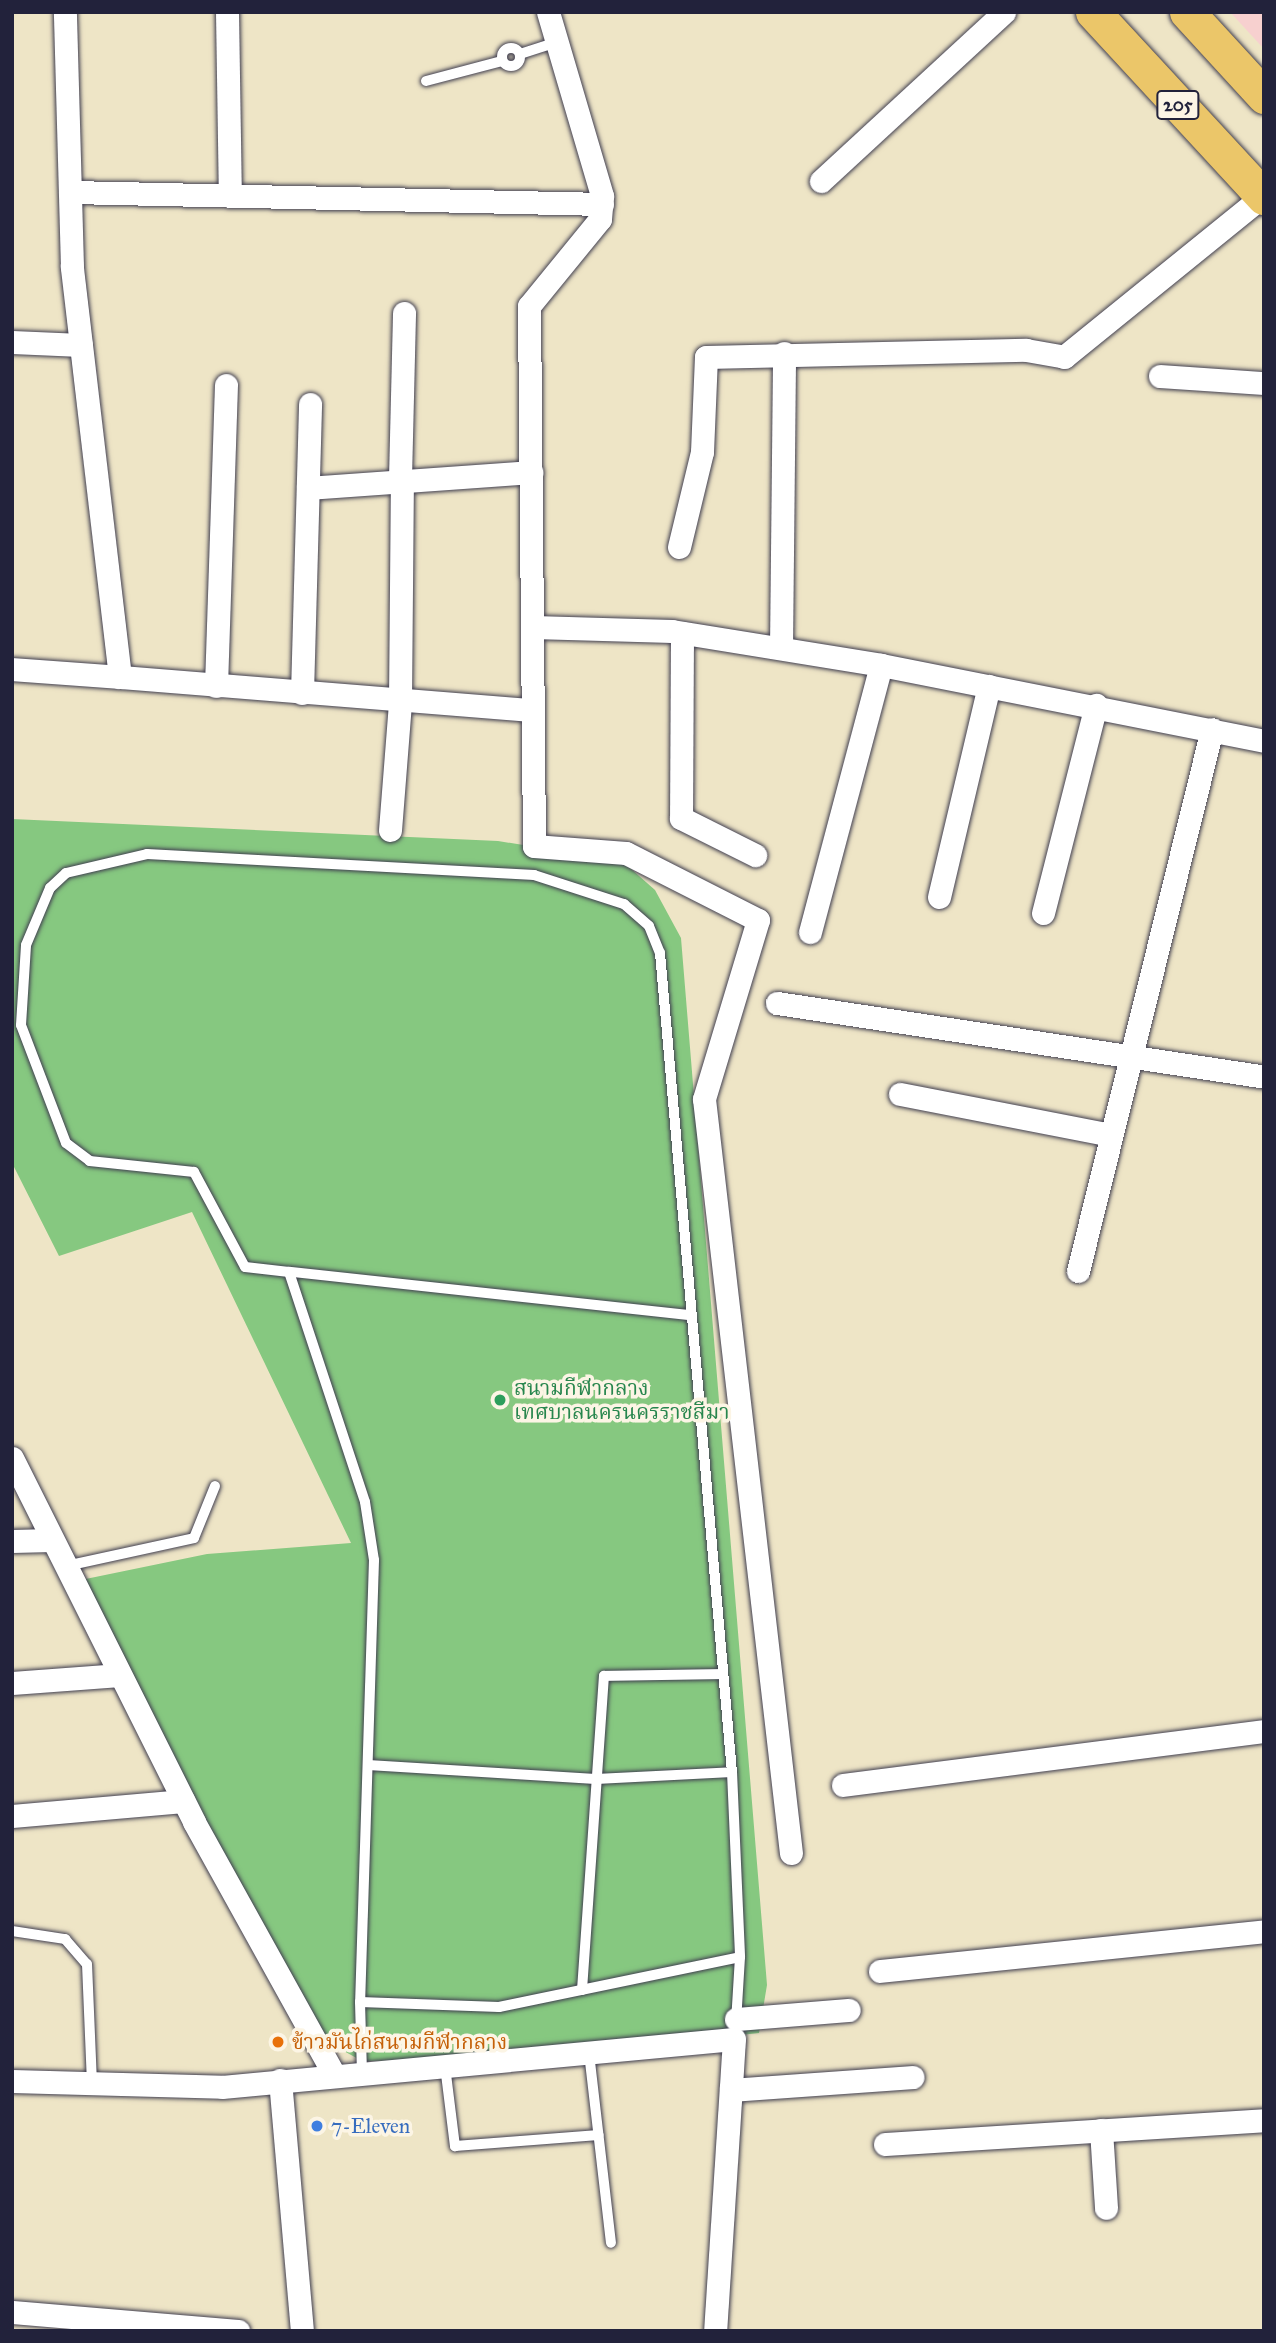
<!DOCTYPE html>
<html>
<head>
<meta charset="utf-8">
<style>
	body { margin:0 }
	#map { position:relative; width:1276px; height:2343px; overflow:hidden; background:#eee5c6; font-family:"IM FELL Great Primer","Noto Serif Thai",serif }
	div>[style] { position:absolute }
	.built>* { inset:0; background:#f7d0cf }
	.green>* { inset:0; background:#86c880 }
	.roads { filter:drop-shadow(0 0 2px #413f50) drop-shadow(0 0 2px #413f50) }
	.service>* { height:10px; margin:-5px; padding:0 5px; transform-origin:5px; border-radius:5px; background:#fff }
	.service>.ring { margin:-5px; padding:0; box-sizing:content-box; background:none; border:10px solid #fff; border-radius:50% }
	.minor>* { height:23px; margin:-11.5px; padding:0 11.5px; transform-origin:11.5px; border-radius:11.5px; background:#fff }
	.primary>* { height:35px; margin:-17.5px; padding:0 17.5px; transform-origin:17.5px; border-radius:17.5px; background:#ebc669 }
	.dots>* { width:19px; height:19px; translate:-50% -50%; box-sizing:border-box; border:4px solid #fcf5e5; border-radius:50% }
	span { translate:-50% -50%; white-space:nowrap; text-align:center; line-height:1.15; -webkit-text-stroke:7px #fcf5e5; paint-order:stroke }
	.shield-label span { padding:2px 5px; background:#fcf5e5; border:2px solid; border-radius:5px; -webkit-text-stroke-width:0 }
	.shield-label { font-size:19px; color:#22223b; font-weight:700 }
	.leisure-label { font-size:21px; color:#27864d }
	.left { translate:0 -50%; text-align:left }
	.food-label { font-size:21px; color:#c56008 }
	.shop-label { font-size:21px; color:#366cbe }
	.frame { position:absolute; inset:0; border:14px solid #22223b; pointer-events:none }
</style>
</head>
<body>
<div id="map">
	<div class="built">
		<div style="clip-path:polygon(1230px 12px,1264px 12px,1264px 49px)"></div>
	</div>
	<div class="green">
		<div style="clip-path:polygon(12px 819px,498px 841px,622px 861px,655px 890px,681px 938px,767px 1985px,759px 2033px,522px 2059px,362px 2061px,311px 2033px,71px 1582px,207px 1554px,351px 1543px,192px 1212px,59px 1256px,12px 1163px)"></div>
	</div>
	<div class="roads">
		<div class="service">
			<div class="ring" style="left:502px;top:48px;width:8px;height:8px"></div>
			<div style="left:520px;top:54px;width:39px;rotate:-18deg"></div>
			<div style="left:426px;top:81px;width:79px;rotate:-14.7deg"></div>
			<div style="left:289px;top:1272px;width:44px;rotate:-173.5deg"></div>
			<div style="left:245px;top:1267px;width:108px;rotate:-118.2deg"></div>
			<div style="left:194px;top:1172px;width:105px;rotate:-174deg"></div>
			<div style="left:90px;top:1161px;width:30px;rotate:-143deg"></div>
			<div style="left:66px;top:1143px;width:126px;rotate:-110.9deg"></div>
			<div style="left:21px;top:1025px;width:80px;rotate:-86.4deg"></div>
			<div style="left:26px;top:945px;width:62px;rotate:-67.2deg"></div>
			<div style="left:50px;top:888px;width:22px;rotate:-43deg"></div>
			<div style="left:66px;top:873px;width:83px;rotate:-13.2deg"></div>
			<div style="left:147px;top:854px;width:388px;rotate:3.1deg"></div>
			<div style="left:534px;top:875px;width:95px;rotate:17.9deg"></div>
			<div style="left:624px;top:904px;width:33px;rotate:41deg"></div>
			<div style="left:649px;top:926px;width:29px;rotate:68deg"></div>
			<div style="left:660px;top:953px;width:822px;rotate:84.98deg"></div>
			<div style="left:732px;top:1772px;width:185px;rotate:87.5deg"></div>
			<div style="left:740px;top:1957px;width:65px;rotate:93.5deg"></div>
			<div style="left:688px;top:1315px;width:401px;rotate:-173.8deg"></div>
			<div style="left:289px;top:1272px;width:242px;rotate:71.7deg"></div>
			<div style="left:365px;top:1502px;width:59px;rotate:81.2deg"></div>
			<div style="left:374px;top:1560px;width:442px;rotate:91.8deg"></div>
			<div style="left:360px;top:2002px;width:139px;rotate:2.1deg"></div>
			<div style="left:499px;top:2007px;width:246px;rotate:-11.7deg"></div>
			<div style="left:66px;top:1566px;width:131px;rotate:-12.3deg"></div>
			<div style="left:194px;top:1538px;width:56px;rotate:-68deg"></div>
			<div style="left:368px;top:1765px;width:228px;rotate:3.5deg"></div>
			<div style="left:596px;top:1779px;width:136px;rotate:-2.9deg"></div>
			<div style="left:12px;top:1931px;width:54px;rotate:8.6deg"></div>
			<div style="left:65px;top:1939px;width:33px;rotate:49deg"></div>
			<div style="left:87px;top:1964px;width:121px;rotate:87.6deg"></div>
			<div style="left:582px;top:1990px;width:315px;rotate:-86deg"></div>
			<div style="left:604px;top:1676px;width:116px;rotate:-1deg"></div>
			<div style="left:360px;top:2002px;width:70px;rotate:88.4deg"></div>
			<div style="left:589px;top:2053px;width:191px;rotate:83.4deg"></div>
			<div style="left:445px;top:2066px;width:81px;rotate:82.9deg"></div>
			<div style="left:455px;top:2146px;width:144px;rotate:-4.4deg"></div>
		</div>
		<div class="minor">
			<div style="left:227px;top:12px;width:184px;rotate:89.1deg"></div>
			<div style="left:548px;top:12px;width:192px;rotate:73.6deg"></div>
			<div style="left:602px;top:196px;width:23px;rotate:95deg"></div>
			<div style="left:600px;top:219px;width:112px;rotate:129.2deg"></div>
			<div style="left:529px;top:306px;width:540px;rotate:89.47deg"></div>
			<div style="left:534px;top:846px;width:92px;rotate:4.4deg"></div>
			<div style="left:626px;top:853px;width:148px;rotate:26.9deg"></div>
			<div style="left:758px;top:920px;width:187px;rotate:106.8deg"></div>
			<div style="left:704px;top:1099px;width:759px;rotate:83.42deg"></div>
			<div style="left:821px;top:181px;width:249px;rotate:-42.7deg"></div>
			<div style="left:71px;top:192px;width:531px;rotate:1.29deg"></div>
			<div style="left:12px;top:342px;width:69px;rotate:2.5deg"></div>
			<div style="left:1160px;top:376px;width:104px;rotate:3.9deg"></div>
			<div style="left:400px;top:478px;width:165px;rotate:-88.6deg"></div>
			<div style="left:308px;top:488px;width:224px;rotate:-4.1deg"></div>
			<div style="left:679px;top:547px;width:98px;rotate:-76.4deg"></div>
			<div style="left:702px;top:452px;width:95px;rotate:-87.6deg"></div>
			<div style="left:706px;top:357px;width:320px;rotate:-1.3deg"></div>
			<div style="left:1026px;top:350px;width:39px;rotate:10deg"></div>
			<div style="left:1064px;top:357px;width:256px;rotate:-39deg"></div>
			<div style="left:533px;top:627px;width:139px;rotate:1.6deg"></div>
			<div style="left:672px;top:631px;width:212px;rotate:9.2deg"></div>
			<div style="left:881px;top:665px;width:390px;rotate:11.2deg"></div>
			<div style="left:682px;top:633px;width:185px;rotate:90.3deg"></div>
			<div style="left:681px;top:818px;width:83px;rotate:26.6deg"></div>
			<div style="left:781px;top:648px;width:295px;rotate:-89.4deg"></div>
			<div style="left:12px;top:669px;width:108px;rotate:4.2deg"></div>
			<div style="left:120px;top:677px;width:413px;rotate:-96.7deg"></div>
			<div style="left:72px;top:267px;width:255px;rotate:-91.6deg"></div>
			<div style="left:120px;top:677px;width:414px;rotate:4.6deg"></div>
			<div style="left:216px;top:686px;width:301px;rotate:-88.1deg"></div>
			<div style="left:302px;top:693px;width:289px;rotate:-88.4deg"></div>
			<div style="left:390px;top:830px;width:128px;rotate:-85.5deg"></div>
			<div style="left:400px;top:702px;width:225px;rotate:-89.5deg"></div>
			<div style="left:939px;top:897px;width:217px;rotate:-76.7deg"></div>
			<div style="left:1043px;top:913px;width:215px;rotate:-75.7deg"></div>
			<div style="left:810px;top:932px;width:276px;rotate:-75.1deg"></div>
			<div style="left:777px;top:1003px;width:493px;rotate:8.6deg"></div>
			<div style="left:900px;top:1094px;width:214px;rotate:11deg"></div>
			<div style="left:1078px;top:1271px;width:558px;rotate:-76.11deg"></div>
			<div style="left:12px;top:1458px;width:407px;rotate:63.4deg"></div>
			<div style="left:194px;top:1822px;width:289px;rotate:61deg"></div>
			<div style="left:12px;top:1541px;width:40px;rotate:-1.4deg"></div>
			<div style="left:12px;top:1683px;width:108px;rotate:-4.2deg"></div>
			<div style="left:843px;top:1785px;width:424px;rotate:-7.3deg"></div>
			<div style="left:12px;top:1816px;width:172px;rotate:-5deg"></div>
			<div style="left:880px;top:1971px;width:386px;rotate:-5.9deg"></div>
			<div style="left:736px;top:2019px;width:113px;rotate:-4.6deg"></div>
			<div style="left:280px;top:2080px;width:252px;rotate:85deg"></div>
			<div style="left:12px;top:2081px;width:210px;rotate:1.6deg"></div>
			<div style="left:222px;top:2087px;width:514px;rotate:-5.36deg"></div>
			<div style="left:734px;top:2039px;width:293px;rotate:93.7deg"></div>
			<div style="left:731px;top:2090px;width:182px;rotate:-4.1deg"></div>
			<div style="left:1101px;top:2130px;width:78px;rotate:86.3deg"></div>
			<div style="left:885px;top:2144px;width:380px;rotate:-3.6deg"></div>
			<div style="left:12px;top:2312px;width:227px;rotate:4.8deg"></div>
		</div>
		<div class="primary">
			<div style="left:1093px;top:12px;width:252px;rotate:47.3deg"></div>
			<div style="left:1187px;top:12px;width:114px;rotate:47.5deg"></div>
		</div>
	</div>
	<div class="dots">
		<div style="left:500px;top:1400px;background:#2e9e5b"></div>
		<div style="left:278px;top:2042px;background:#e8710a"></div>
		<div style="left:317px;top:2126px;background:#3f7fe0"></div>
	</div>
	<div class="shield-label">
		<span style="left:1178px;top:105px">205</span>
	</div>
	<div class="leisure-label">
		<span class="left" style="left:514px;top:1400px">สนามกีฬากลาง<br>เทศบาลนครนครราชสีมา</span>
	</div>
	<div class="food-label">
		<span class="left" style="left:292px;top:2042px">ข้าวมันไก่สนามกีฬากลาง</span>
	</div>
	<div class="shop-label">
		<span class="left" style="left:331px;top:2126px">7-Eleven</span>
	</div>
	<div class="frame"></div>
</div>
</body>
</html>
